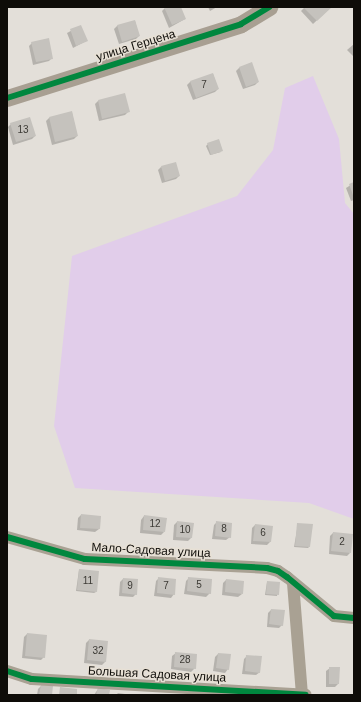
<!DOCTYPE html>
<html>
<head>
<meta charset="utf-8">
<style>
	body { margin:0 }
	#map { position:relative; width:361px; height:702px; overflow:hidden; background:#e3dfd9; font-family:Helvetica,sans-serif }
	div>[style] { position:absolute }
	.green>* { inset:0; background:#e1cdea }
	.shadow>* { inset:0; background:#0003 }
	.building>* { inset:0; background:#c5c2bd }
	.street>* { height:12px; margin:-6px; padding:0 6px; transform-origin:6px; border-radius:6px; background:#a9a193 }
	.secondary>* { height:17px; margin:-8.5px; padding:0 8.5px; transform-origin:8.5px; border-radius:8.5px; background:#a89f92 }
	.cycleway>* { height:6px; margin:-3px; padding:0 3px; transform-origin:3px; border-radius:3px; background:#00873e }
	span { translate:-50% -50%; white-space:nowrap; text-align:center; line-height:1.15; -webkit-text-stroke:3px #e7e0d5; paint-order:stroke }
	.number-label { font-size:10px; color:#3c3a35 }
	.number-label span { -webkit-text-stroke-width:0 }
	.street-label { font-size:12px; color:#0e0c08 }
	.frame { position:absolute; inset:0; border:8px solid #0e0c08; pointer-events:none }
</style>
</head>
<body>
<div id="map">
	<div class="green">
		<div style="clip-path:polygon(313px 76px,339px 139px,345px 203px,354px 214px,354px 519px,309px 503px,75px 488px,54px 426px,72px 256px,237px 196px,273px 150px,285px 88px)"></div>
	</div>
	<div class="shadow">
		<div style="clip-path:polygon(180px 7px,185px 19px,169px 28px,162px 11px,166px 7px)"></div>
		<div style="clip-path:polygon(208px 7px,217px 7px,210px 11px)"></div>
		<div style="clip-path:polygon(305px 7px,331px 7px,313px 24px,301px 11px)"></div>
		<div style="clip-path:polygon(135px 21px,139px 36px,136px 39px,119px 44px,114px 29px,117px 26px)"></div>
		<div style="clip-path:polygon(80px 26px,86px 41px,73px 48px,67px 33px)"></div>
		<div style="clip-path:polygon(32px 43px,52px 58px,49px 61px,33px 65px,29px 46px)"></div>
		<div style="clip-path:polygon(354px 44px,354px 57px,347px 50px)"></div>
		<div style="clip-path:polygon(251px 63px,258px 82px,255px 85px,243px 89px,236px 71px,239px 68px)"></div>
		<div style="clip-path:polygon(213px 74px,218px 89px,215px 92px,193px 100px,187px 85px,190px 82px)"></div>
		<div style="clip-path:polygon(124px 95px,128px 112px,125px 115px,99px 121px,95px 104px,98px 101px)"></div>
		<div style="clip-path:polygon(72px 113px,77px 136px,74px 139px,52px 145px,46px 121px,49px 118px)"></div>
		<div style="clip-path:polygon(11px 124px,35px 136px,32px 139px,13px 145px,8px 127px)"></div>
		<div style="clip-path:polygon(208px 144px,221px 152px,210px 155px,206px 146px)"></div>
		<div style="clip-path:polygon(161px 167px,179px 176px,176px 179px,162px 183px,158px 170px)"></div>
		<div style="clip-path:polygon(354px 183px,354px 200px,351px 201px,346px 188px)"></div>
		<div style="clip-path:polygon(81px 515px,100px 517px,99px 529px,95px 532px,77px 530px,78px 518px)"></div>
		<div style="clip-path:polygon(144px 516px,164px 532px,161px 535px,140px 533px,141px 520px)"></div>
		<div style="clip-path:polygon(177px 522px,192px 524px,191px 538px,188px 541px,173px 540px,174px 525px)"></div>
		<div style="clip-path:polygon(217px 522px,230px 537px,226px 540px,212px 539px,214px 525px)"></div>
		<div style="clip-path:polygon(298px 524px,309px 547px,308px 548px,294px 547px)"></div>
		<div style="clip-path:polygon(255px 525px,271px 527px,270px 542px,267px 545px,251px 544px,252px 528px)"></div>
		<div style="clip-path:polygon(333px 533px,350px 553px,347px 556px,329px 554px,330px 536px)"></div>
		<div style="clip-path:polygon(79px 570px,96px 592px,94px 593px,76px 591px)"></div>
		<div style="clip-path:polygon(159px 578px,174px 594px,171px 598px,154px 596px,156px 581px)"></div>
		<div style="clip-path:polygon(189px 578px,210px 593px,206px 597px,184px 594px,186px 581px)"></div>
		<div style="clip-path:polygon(123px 579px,136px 594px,133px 597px,119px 596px,120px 582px)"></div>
		<div style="clip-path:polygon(226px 580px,242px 594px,238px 597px,222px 595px,223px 583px)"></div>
		<div style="clip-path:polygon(267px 582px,279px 583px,277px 596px,265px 595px)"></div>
		<div style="clip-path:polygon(271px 610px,282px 625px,279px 628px,267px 627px,268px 613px)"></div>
		<div style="clip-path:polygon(27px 634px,44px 657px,41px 660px,22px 658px,24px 637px)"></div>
		<div style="clip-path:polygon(89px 640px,107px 642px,105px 662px,102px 665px,84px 663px,86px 643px)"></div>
		<div style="clip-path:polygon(176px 653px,195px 668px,191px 672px,171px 669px,172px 656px)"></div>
		<div style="clip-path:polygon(218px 654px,228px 669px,225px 673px,213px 671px,215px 657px)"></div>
		<div style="clip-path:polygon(247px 656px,260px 672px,256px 675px,242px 674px,244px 659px)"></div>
		<div style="clip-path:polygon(330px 668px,339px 668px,338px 684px,335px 687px,326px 687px,326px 671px)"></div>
		<div style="clip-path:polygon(41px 686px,51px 695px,37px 695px,38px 689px)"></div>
		<div style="clip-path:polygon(98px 689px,108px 695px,94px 695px)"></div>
		<div style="clip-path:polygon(118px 693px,125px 694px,125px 695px,116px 695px)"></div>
	</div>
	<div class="building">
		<div style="clip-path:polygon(164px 7px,181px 7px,186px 19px,172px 25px)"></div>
		<div style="clip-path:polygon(303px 7px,332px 7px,317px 21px)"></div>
		<div style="clip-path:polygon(135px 20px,140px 36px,122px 42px,117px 25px)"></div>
		<div style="clip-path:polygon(81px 25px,88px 41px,76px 46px,70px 29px)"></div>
		<div style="clip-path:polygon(49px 38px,53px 59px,36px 62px,31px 42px)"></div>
		<div style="clip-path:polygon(252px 62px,259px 82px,246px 87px,239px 67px)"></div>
		<div style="clip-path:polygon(213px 73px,219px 89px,196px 98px,190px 81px)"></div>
		<div style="clip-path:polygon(125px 93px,130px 112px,102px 119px,98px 100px)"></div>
		<div style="clip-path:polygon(72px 111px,78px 136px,55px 142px,49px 117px)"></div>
		<div style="clip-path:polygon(30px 117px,36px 136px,16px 142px,10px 123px)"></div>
		<div style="clip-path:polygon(219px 139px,223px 151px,211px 155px,207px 143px)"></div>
		<div style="clip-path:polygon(176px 162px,180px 176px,165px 181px,161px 166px)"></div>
		<div style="clip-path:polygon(354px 182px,354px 198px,349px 184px)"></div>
		<div style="clip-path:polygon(81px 514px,101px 516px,100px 529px,80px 528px)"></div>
		<div style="clip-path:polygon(144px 515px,167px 518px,165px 532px,143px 530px)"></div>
		<div style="clip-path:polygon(177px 521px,194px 523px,192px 538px,176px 537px)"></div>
		<div style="clip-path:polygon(216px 521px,232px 523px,231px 538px,215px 536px)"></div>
		<div style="clip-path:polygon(297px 523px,313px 524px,310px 547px,295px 546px)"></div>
		<div style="clip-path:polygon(255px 524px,273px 526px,271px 542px,253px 541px)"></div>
		<div style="clip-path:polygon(333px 532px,353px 534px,351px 553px,331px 551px)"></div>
		<div style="clip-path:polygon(79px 569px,99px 571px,97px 592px,77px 590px)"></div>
		<div style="clip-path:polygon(158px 577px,176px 579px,175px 595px,157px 593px)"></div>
		<div style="clip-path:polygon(188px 577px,212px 579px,211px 594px,187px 591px)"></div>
		<div style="clip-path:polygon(123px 578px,138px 579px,137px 595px,122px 593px)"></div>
		<div style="clip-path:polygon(226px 579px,244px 581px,243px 594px,225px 592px)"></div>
		<div style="clip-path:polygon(267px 581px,280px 582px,279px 595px,266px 594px)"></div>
		<div style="clip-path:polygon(271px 609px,285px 610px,283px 626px,269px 624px)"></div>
		<div style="clip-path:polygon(27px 633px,47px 635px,45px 658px,25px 656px)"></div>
		<div style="clip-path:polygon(89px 639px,108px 641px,106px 662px,87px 660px)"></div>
		<div style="clip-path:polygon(175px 652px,197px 654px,196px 669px,174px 667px)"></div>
		<div style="clip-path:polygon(218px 653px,231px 654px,229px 670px,216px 668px)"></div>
		<div style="clip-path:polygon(246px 655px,262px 656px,260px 673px,245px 671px)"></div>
		<div style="clip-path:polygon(329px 667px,340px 667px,339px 684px,329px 684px)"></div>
		<div style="clip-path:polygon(41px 685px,53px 686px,52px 695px,39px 695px)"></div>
		<div style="clip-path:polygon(60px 687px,77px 689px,77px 695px,59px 695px)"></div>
		<div style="clip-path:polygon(98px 688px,110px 690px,109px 695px,96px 695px)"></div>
	</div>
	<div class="street">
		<div style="left:7px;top:537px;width:81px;rotate:15.8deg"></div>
		<div style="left:85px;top:559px;width:182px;rotate:2.8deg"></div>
		<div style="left:267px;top:568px;width:11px;rotate:15deg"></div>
		<div style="left:278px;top:571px;width:11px;rotate:34deg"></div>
		<div style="left:287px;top:577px;width:61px;rotate:39.7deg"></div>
		<div style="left:334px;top:616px;width:20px;rotate:6deg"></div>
		<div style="left:293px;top:583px;width:112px;rotate:85.4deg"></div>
		<div style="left:7px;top:671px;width:26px;rotate:18deg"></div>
		<div style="left:32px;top:679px;width:274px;rotate:3.3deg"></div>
	</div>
	<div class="secondary">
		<div style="left:7px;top:98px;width:245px;rotate:-17.5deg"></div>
		<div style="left:241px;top:24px;width:33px;rotate:-31deg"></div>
	</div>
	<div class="cycleway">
		<div style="left:7px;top:98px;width:245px;rotate:-17.5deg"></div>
		<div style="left:241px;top:24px;width:33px;rotate:-31deg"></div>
		<div style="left:7px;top:537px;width:81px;rotate:15.8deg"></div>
		<div style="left:85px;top:559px;width:182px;rotate:2.8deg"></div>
		<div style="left:267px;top:568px;width:11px;rotate:15deg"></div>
		<div style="left:278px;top:571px;width:11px;rotate:34deg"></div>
		<div style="left:287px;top:577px;width:61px;rotate:39.7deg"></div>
		<div style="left:334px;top:616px;width:20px;rotate:6deg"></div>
		<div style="left:7px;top:671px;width:26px;rotate:18deg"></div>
		<div style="left:32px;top:679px;width:274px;rotate:3.3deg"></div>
	</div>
	<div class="number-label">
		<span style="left:204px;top:85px">7</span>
		<span style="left:23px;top:130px">13</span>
		<span style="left:155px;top:524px">12</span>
		<span style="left:224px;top:529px">8</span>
		<span style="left:185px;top:530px">10</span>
		<span style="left:263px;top:533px">6</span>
		<span style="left:342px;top:542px">2</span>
		<span style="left:88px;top:581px">11</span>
		<span style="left:199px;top:585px">5</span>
		<span style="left:130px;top:586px">9</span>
		<span style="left:166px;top:586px">7</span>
		<span style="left:98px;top:651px">32</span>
		<span style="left:185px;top:660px">28</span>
	</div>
	<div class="street-label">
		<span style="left:136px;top:46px;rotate:-17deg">улица Герцена</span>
		<span style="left:151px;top:551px;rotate:3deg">Мало-Садовая улица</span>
		<span style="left:157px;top:675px;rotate:3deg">Большая Садовая улица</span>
	</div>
	<div class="frame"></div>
</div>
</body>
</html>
